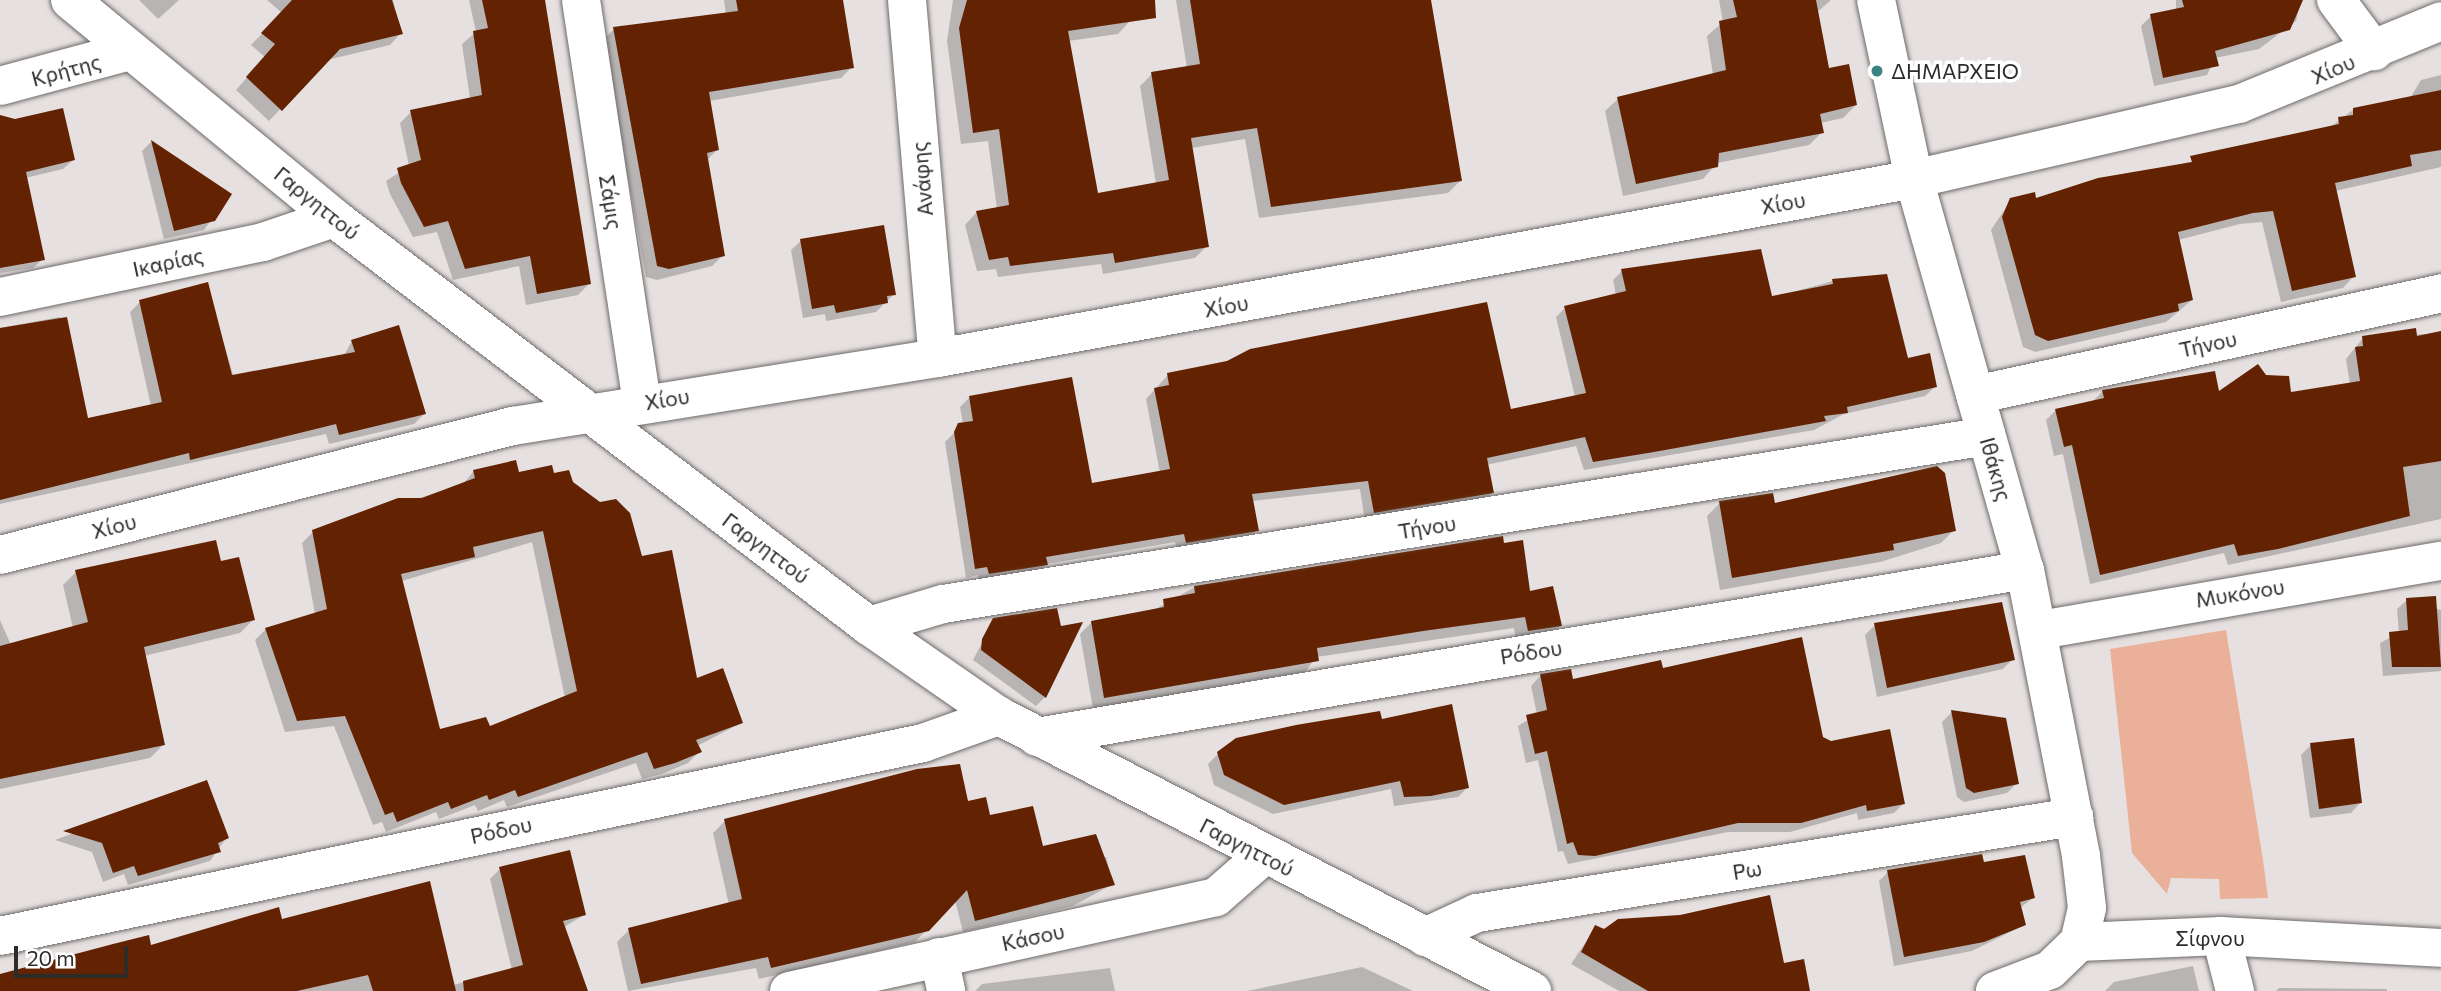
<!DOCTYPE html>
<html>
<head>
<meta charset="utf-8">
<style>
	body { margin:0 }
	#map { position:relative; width:2441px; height:991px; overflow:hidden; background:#e6e1e0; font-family:Commissioner,sans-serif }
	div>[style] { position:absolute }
	.green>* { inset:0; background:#eab099 }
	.shadow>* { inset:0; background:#0003 }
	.building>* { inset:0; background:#632302 }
	.roads { filter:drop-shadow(0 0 2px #6e6a69) drop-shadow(0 0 2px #6e6a69) }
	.minor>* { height:38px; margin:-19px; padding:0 19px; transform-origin:19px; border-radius:19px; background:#fff }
	.tertiary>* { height:38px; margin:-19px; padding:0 19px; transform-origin:19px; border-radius:19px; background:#fff }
	.dots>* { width:19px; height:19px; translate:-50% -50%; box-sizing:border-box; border:4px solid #fff; border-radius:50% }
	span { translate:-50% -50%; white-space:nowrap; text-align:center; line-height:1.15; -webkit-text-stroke:7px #fff; paint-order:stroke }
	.street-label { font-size:21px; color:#2d2c2b }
	.poi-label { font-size:21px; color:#2d2c2b }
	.left { translate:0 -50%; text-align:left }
	.scale { position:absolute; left:14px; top:946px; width:114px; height:32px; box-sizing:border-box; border:4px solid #2d2c2b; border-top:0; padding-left:9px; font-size:21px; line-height:24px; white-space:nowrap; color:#2d2c2b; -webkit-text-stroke:5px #fff; paint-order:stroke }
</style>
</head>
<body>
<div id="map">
	<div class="green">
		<div style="clip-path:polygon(2226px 630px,2263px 860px,2268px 898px,2220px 899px,2219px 879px,2171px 878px,2167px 894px,2132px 853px,2110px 649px)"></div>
	</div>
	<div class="shadow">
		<div style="clip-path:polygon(139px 0,179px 0,158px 19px)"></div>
		<div style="clip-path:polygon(267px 0,393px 0,401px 33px,390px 45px,327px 60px,269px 121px,236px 90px,265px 57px,251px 45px,282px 13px)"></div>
		<div style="clip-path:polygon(469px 0,544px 0,589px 284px,578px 295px,526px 305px,519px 266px,453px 280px,437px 232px,413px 237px,390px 194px,386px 181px,409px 166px,400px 123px,411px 112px,470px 99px,462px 44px,476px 32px)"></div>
		<div style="clip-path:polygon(724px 0,841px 0,852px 67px,841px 78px,709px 101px,717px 150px,707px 160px,723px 255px,712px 266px,657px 280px,646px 277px,603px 40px,614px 29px,726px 15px)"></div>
		<div style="clip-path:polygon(953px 0,1127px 0,1130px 21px,1118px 34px,1068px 41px,1097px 195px,1156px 184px,1140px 86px,1152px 74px,1187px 68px,1176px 0,1429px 0,1461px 180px,1448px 193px,1259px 218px,1245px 139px,1191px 148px,1207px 246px,1195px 258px,1103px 274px,1101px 264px,998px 277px,996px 269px,977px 271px,965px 225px,977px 212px,997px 209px,988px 141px,961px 144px,947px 41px)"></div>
		<div style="clip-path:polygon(1719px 0,1831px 0,1816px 13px,1828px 70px,1856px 105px,1843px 118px,1820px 123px,1822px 132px,1809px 145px,1717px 163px,1703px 179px,1623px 196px,1605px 111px,1618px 99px,1713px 75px,1707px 36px,1723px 22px)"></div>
		<div style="clip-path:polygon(2176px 0,2301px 0,2296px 21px,2259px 49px,2215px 58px,2207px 75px,2154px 86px,2141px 26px,2151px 16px,2176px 11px)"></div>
		<div style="clip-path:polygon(2441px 75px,2441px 167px,2335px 191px,2354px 276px,2343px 288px,2281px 302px,2262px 222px,2240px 224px,2178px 240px,2192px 300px,2166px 322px,2035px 352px,2023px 347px,1991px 230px,2011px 200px,2035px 200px,2329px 128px,2353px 110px,2410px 98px,2421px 80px)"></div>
		<div style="clip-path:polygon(0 124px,73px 160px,63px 169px,25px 178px,43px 259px,33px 268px,0 273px)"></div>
		<div style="clip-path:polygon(151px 142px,230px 194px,204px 230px,164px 239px,142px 151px)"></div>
		<div style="clip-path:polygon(801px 241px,894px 294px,876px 312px,826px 321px,825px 314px,803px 318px,791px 250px)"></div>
		<div style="clip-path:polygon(1622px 271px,1771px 298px,1833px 281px,1935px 387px,1925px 396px,1844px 414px,1814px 430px,1584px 470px,1576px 446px,1486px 465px,1492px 493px,1483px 502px,1365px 521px,1360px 489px,1252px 501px,1257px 530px,1248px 540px,1177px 551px,1175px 542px,1047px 564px,1037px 574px,980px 583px,978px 575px,966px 578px,945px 442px,963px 424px,960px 407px,969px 398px,1090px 485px,1160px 473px,1146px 399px,1168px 375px,1510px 411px,1575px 397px,1556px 317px,1565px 308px,1616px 295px,1613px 280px)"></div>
		<div style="clip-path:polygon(206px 284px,234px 378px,343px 357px,352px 341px,424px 414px,414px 424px,329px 444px,326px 434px,0 504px,0 328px,60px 317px,87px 420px,151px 406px,130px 312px,140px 302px)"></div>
		<div style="clip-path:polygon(2441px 333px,2441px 519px,2228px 565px,2224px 553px,2090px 584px,2063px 454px,2054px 456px,2046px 420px,2056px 410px,2093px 401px,2103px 391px,2218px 394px,2265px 377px,2290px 394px,2350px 385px,2346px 359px,2363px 338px)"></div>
		<div style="clip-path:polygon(evenodd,474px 471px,552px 475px,572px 483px,640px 558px,696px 680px,741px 723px,697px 746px,699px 752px,688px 763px,662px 774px,642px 779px,636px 763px,507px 807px,504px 800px,478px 811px,475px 805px,439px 819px,436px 812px,386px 832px,382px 822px,373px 825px,334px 726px,285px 732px,255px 640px,266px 629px,315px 614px,302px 543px,313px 532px,463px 484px,474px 471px,532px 542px,565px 698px,489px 728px,439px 732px,402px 581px,532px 542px)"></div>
		<div style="clip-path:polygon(1720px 503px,1774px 506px,1954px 530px,1941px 543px,1880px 562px,1720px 590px,1707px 516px)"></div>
		<div style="clip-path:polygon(220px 563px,253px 620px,240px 633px,144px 656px,163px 745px,150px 758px,0 789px,0 620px,11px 645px,73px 628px,63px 585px,76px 572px)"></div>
		<div style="clip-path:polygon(1195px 587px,1529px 593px,1560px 626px,1548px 638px,1516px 642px,1514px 628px,1316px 657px,1305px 672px,1093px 709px,1080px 634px,1092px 622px,1152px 611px)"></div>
		<div style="clip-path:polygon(2407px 600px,2441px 610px,2441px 671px,2383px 676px,2380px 643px,2399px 633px,2397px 609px)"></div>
		<div style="clip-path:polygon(994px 620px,1045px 697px,1036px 706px,973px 660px)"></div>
		<div style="clip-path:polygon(1875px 625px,2013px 659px,2003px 669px,1877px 697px,1865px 635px)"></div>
		<div style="clip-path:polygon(1661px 670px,1822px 738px,1904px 803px,1894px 813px,1858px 820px,1857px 813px,1790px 832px,1728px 832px,1568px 864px,1563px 851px,1558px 852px,1538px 760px,1526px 763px,1518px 726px,1537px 714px,1531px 686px,1540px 676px,1571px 681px)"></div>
		<div style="clip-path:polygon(1952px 712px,2017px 783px,2007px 793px,1964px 802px,1957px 797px,1942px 722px)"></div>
		<div style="clip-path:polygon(1380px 721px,1467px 788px,1458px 797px,1394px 806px,1391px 789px,1273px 814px,1214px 785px,1208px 764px,1218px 754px)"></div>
		<div style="clip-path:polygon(2311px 745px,2360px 803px,2351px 813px,2310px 818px,2301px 755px)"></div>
		<div style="clip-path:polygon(206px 782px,227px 837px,210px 861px,128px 885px,124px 874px,103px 882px,92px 852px,55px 840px)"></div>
		<div style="clip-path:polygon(967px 803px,1041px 848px,1106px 857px,1113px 884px,1073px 906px,963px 932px,955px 900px,915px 942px,759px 979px,756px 968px,628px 991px,617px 942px,629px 930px,729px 905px,713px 833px,725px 821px)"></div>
		<div style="clip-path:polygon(1983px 864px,2033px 898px,2020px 908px,2024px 925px,1972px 951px,1894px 966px,1879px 881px,1888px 872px)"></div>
		<div style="clip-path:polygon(500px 869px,584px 915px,564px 927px,580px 991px,0 991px,0 978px,281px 921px,453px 985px,512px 970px,490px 879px)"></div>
		<div style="clip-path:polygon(1596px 927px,1782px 965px,1808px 991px,1619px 991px,1571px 964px)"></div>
		<div style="clip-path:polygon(2193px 966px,2199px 991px,2105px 991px,2114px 982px)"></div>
		<div style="clip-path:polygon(1362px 967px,1413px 991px,1247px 991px)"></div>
		<div style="clip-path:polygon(1110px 968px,1115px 991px,975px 991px,982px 984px)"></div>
		<div style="clip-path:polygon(2279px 988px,2387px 989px,2387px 991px,2276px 991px)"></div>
	</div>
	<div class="building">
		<div style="clip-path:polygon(292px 0,392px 0,403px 34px,340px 49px,282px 111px,246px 77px,275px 44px,261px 33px)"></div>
		<div style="clip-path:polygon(482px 0,545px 0,591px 284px,537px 294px,530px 256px,465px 269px,448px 221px,424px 227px,401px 183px,397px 168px,421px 160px,410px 110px,482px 95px,473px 31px,488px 28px)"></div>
		<div style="clip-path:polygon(736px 0,843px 0,854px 68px,709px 92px,719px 150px,707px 153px,725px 256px,669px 269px,657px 266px,613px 27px,738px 11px)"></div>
		<div style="clip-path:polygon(967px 0,1155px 0,1156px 18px,1068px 31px,1098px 193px,1169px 180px,1151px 72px,1200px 64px,1190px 0,1431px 0,1462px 181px,1271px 207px,1257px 128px,1191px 138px,1209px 247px,1115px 263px,1113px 253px,1010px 266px,1008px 257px,989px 260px,976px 211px,1009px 205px,999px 129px,973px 133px,959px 28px)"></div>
		<div style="clip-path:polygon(1733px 0,1816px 0,1829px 68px,1849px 64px,1857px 105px,1820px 114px,1824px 133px,1719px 153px,1718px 167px,1636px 184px,1617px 97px,1726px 70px,1719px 21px,1737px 17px)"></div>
		<div style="clip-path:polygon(2182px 0,2303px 0,2290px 30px,2215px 51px,2219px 66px,2163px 78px,2150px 14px,2184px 7px)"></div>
		<div style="clip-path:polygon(2441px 90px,2441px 150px,2410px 155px,2412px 166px,2335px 183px,2356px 277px,2292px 291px,2273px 211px,2253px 213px,2178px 232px,2193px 300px,2178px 304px,2179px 311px,2048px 341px,2035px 335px,2002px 217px,2010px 198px,2035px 192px,2036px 198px,2098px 178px,2192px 162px,2190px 156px,2339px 124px,2338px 117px,2353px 115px,2353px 108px)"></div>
		<div style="clip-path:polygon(63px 108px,75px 160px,26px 172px,45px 260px,0 268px,0 115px,15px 119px)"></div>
		<div style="clip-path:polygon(151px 140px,232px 194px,215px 221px,174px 231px)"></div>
		<div style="clip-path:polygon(884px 225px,896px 295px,887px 296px,888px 303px,836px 313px,834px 305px,812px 309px,800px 239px)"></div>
		<div style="clip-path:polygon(1761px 249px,1772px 296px,1833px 284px,1832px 279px,1887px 274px,1908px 358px,1930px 353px,1937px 387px,1847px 407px,1848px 413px,1824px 416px,1826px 421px,1654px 452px,1593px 462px,1585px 437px,1487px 458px,1494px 493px,1374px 513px,1368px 481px,1252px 494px,1259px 531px,1186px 543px,1184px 534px,1046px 557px,1048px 565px,989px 574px,987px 567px,975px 569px,954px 432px,958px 423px,973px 421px,969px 396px,1072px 377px,1092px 483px,1170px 469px,1154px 388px,1169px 385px,1167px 373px,1227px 361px,1250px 349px,1487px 302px,1511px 409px,1586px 393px,1564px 306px,1626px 291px,1621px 269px)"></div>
		<div style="clip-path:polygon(208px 282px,232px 375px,355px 352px,351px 340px,399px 325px,426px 414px,339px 435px,336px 424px,190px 460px,189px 453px,0 500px,0 328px,67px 317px,88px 418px,162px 402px,139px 300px)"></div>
		<div style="clip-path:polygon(2416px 328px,2417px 336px,2441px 331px,2441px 461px,2403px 467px,2410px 516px,2278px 549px,2238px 556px,2234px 544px,2100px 575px,2072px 445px,2064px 447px,2055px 409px,2104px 398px,2102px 390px,2215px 371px,2219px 391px,2258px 364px,2266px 375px,2289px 376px,2291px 392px,2360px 381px,2355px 347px,2363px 346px,2362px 336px)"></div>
		<div style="clip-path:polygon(evenodd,516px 460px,519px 472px,552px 465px,554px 473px,569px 470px,573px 482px,600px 502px,616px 499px,630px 513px,642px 556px,672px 550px,697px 678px,723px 668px,743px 723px,696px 740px,702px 752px,675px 763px,654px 769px,647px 752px,518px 797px,515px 790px,489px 800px,487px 795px,451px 809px,448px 802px,397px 822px,393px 812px,385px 815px,345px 716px,297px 721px,265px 628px,327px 609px,312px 530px,398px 498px,422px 498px,475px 478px,473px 470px,516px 460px,543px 531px,577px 691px,490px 726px,486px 717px,440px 729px,401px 574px,475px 557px,473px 547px,543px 531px)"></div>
		<div style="clip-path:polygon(1937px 466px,1945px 473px,1956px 531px,1893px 544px,1894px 550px,1732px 578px,1719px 501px,1773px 493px,1775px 503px)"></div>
		<div style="clip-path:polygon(1503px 536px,1504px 543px,1523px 540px,1530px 591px,1553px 586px,1562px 626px,1528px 631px,1525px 617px,1423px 631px,1317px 648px,1319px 661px,1104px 698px,1091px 621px,1164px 607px,1163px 599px,1195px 593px,1194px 586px)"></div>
		<div style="clip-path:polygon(216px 540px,221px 561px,239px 557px,255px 620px,144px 647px,165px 745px,0 779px,0 646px,88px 622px,75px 570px)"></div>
		<div style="clip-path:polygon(2436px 596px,2441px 667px,2392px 667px,2389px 632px,2408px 630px,2406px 598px)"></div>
		<div style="clip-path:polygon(2002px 602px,2015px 660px,1887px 688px,1874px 623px)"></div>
		<div style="clip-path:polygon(1057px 608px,1061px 626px,1083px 622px,1046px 698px,981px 650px,982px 639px,993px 618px)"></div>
		<div style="clip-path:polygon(1802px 637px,1823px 737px,1831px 741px,1890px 729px,1905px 804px,1867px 811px,1866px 805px,1801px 823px,1738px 823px,1595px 856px,1578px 855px,1573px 842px,1567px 844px,1547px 751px,1535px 754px,1526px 715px,1547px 710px,1540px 674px,1571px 669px,1573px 679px,1661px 660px,1663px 668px)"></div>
		<div style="clip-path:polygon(1452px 704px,1469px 788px,1431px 796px,1404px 797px,1400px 781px,1284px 805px,1224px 775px,1217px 752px,1236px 738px,1296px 725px,1380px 711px,1382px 719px)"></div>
		<div style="clip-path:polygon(1951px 710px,2006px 718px,2019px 784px,1974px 793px,1966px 788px)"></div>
		<div style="clip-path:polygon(2354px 738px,2362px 803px,2319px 809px,2310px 743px)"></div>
		<div style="clip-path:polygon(960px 764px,968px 801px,986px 797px,990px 815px,1033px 806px,1043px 846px,1096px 834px,1115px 885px,975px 921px,967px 890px,929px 931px,771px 968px,768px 957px,641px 984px,628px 928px,742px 899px,724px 819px,917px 769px)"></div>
		<div style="clip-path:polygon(207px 780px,229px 838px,218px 843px,221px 852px,138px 876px,134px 866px,113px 873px,102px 843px,63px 831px)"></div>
		<div style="clip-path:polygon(570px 850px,586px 915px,563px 921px,588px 991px,464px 991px,463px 981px,523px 965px,499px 867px)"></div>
		<div style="clip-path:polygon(1982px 854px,1984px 862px,2025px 855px,2035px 898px,2020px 902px,2026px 925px,1984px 942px,1904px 957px,1887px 870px)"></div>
		<div style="clip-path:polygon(430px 881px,456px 991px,373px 991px,368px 975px,297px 991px,0 991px,0 974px,113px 944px,149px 935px,151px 945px,279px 907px,282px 919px)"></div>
		<div style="clip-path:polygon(1770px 895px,1784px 963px,1804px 959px,1810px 991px,1648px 991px,1581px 952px,1595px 925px,1604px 929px,1618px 919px,1680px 915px)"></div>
	</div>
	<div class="roads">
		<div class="minor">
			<div style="left:581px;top:0;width:408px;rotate:81.4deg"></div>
			<div style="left:907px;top:0;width:359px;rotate:85.1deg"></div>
			<div style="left:2336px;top:0;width:64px;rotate:53.3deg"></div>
			<div style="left:0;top:86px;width:135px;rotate:-15.1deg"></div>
			<div style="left:0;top:297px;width:269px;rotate:-11.8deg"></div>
			<div style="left:263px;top:242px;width:75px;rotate:-18.7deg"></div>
			<div style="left:1975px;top:395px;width:477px;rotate:-12.3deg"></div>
			<div style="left:0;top:555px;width:529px;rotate:-14.12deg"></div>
			<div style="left:513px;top:426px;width:430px;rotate:-9.1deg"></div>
			<div style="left:938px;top:358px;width:992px;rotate:-10.39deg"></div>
			<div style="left:1914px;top:179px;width:334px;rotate:-13deg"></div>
			<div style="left:2239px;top:104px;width:218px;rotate:-22.3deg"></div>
			<div style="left:869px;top:626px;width:77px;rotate:-16.6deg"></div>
			<div style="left:943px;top:604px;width:1057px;rotate:-9.14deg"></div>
			<div style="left:2040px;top:630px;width:407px;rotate:-9.8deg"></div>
			<div style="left:1037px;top:737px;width:1002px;rotate:-9.59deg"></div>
			<div style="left:0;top:936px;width:943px;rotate:-11.81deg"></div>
			<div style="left:923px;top:743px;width:81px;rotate:-19.6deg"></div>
			<div style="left:2221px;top:936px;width:57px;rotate:75.7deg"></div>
			<div style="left:1425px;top:937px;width:57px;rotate:-24.8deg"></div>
			<div style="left:1477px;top:913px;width:605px;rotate:-9.14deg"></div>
			<div style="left:2079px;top:942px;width:142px;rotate:-2.4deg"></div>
			<div style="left:2221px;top:936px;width:220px;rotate:3.1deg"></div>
			<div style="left:939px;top:957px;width:35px;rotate:78deg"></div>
			<div style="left:789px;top:991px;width:437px;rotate:-12.4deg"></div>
			<div style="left:1216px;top:897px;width:62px;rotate:-41.1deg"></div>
		</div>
		<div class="tertiary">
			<div style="left:70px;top:0;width:342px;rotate:39.5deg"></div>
			<div style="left:334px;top:218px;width:673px;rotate:37.33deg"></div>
			<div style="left:869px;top:626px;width:158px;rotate:34.7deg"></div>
			<div style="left:999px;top:716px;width:600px;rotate:27.29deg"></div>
			<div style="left:1876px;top:0;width:183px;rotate:78deg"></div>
			<div style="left:1914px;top:179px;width:406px;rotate:74.2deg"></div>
			<div style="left:2025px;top:570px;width:291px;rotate:78.9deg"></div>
			<div style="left:2081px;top:856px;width:52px;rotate:83.4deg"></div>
			<div style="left:2087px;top:908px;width:35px;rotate:103deg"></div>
			<div style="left:2079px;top:942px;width:40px;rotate:136deg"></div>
			<div style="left:2050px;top:970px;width:59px;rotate:159.1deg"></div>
		</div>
	</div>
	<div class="dots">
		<div style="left:1877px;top:71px;background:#3b8381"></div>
	</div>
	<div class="street-label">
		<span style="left:2333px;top:69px;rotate:-23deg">Χίου</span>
		<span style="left:66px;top:70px;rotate:-15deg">Κρήτης</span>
		<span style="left:922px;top:179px;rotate:-95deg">Ανάφης</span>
		<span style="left:611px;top:202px;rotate:81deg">Σάμις</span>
		<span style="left:317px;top:203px;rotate:39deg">Γαργηττού</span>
		<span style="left:1783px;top:203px;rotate:-10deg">Χίου</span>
		<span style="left:168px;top:262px;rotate:-12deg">Ικαρίας</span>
		<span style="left:1226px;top:306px;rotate:-10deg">Χίου</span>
		<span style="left:2208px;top:344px;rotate:-12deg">Τήνου</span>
		<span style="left:667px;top:399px;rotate:-9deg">Χίου</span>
		<span style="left:1996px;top:469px;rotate:74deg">Ιθάκης</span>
		<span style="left:114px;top:526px;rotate:-14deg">Χίου</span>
		<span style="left:1427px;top:527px;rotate:-9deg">Τήνου</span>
		<span style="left:766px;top:548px;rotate:37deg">Γαργηττού</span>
		<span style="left:2240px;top:593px;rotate:-9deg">Μυκόνου</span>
		<span style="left:1531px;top:652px;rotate:-9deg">Ρόδου</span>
		<span style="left:501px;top:830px;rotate:-12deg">Ρόδου</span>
		<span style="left:1247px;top:847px;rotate:27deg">Γαργηττού</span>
		<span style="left:1747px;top:870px;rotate:-9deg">Ρω</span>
		<span style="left:1033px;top:937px;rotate:-12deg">Κάσου</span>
		<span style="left:2210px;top:938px">Σίφνου</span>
	</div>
	<div class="poi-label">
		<span class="left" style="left:1891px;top:71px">ΔΗΜΑΡΧΕΙΟ</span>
	</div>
	<div class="scale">20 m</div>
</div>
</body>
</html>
